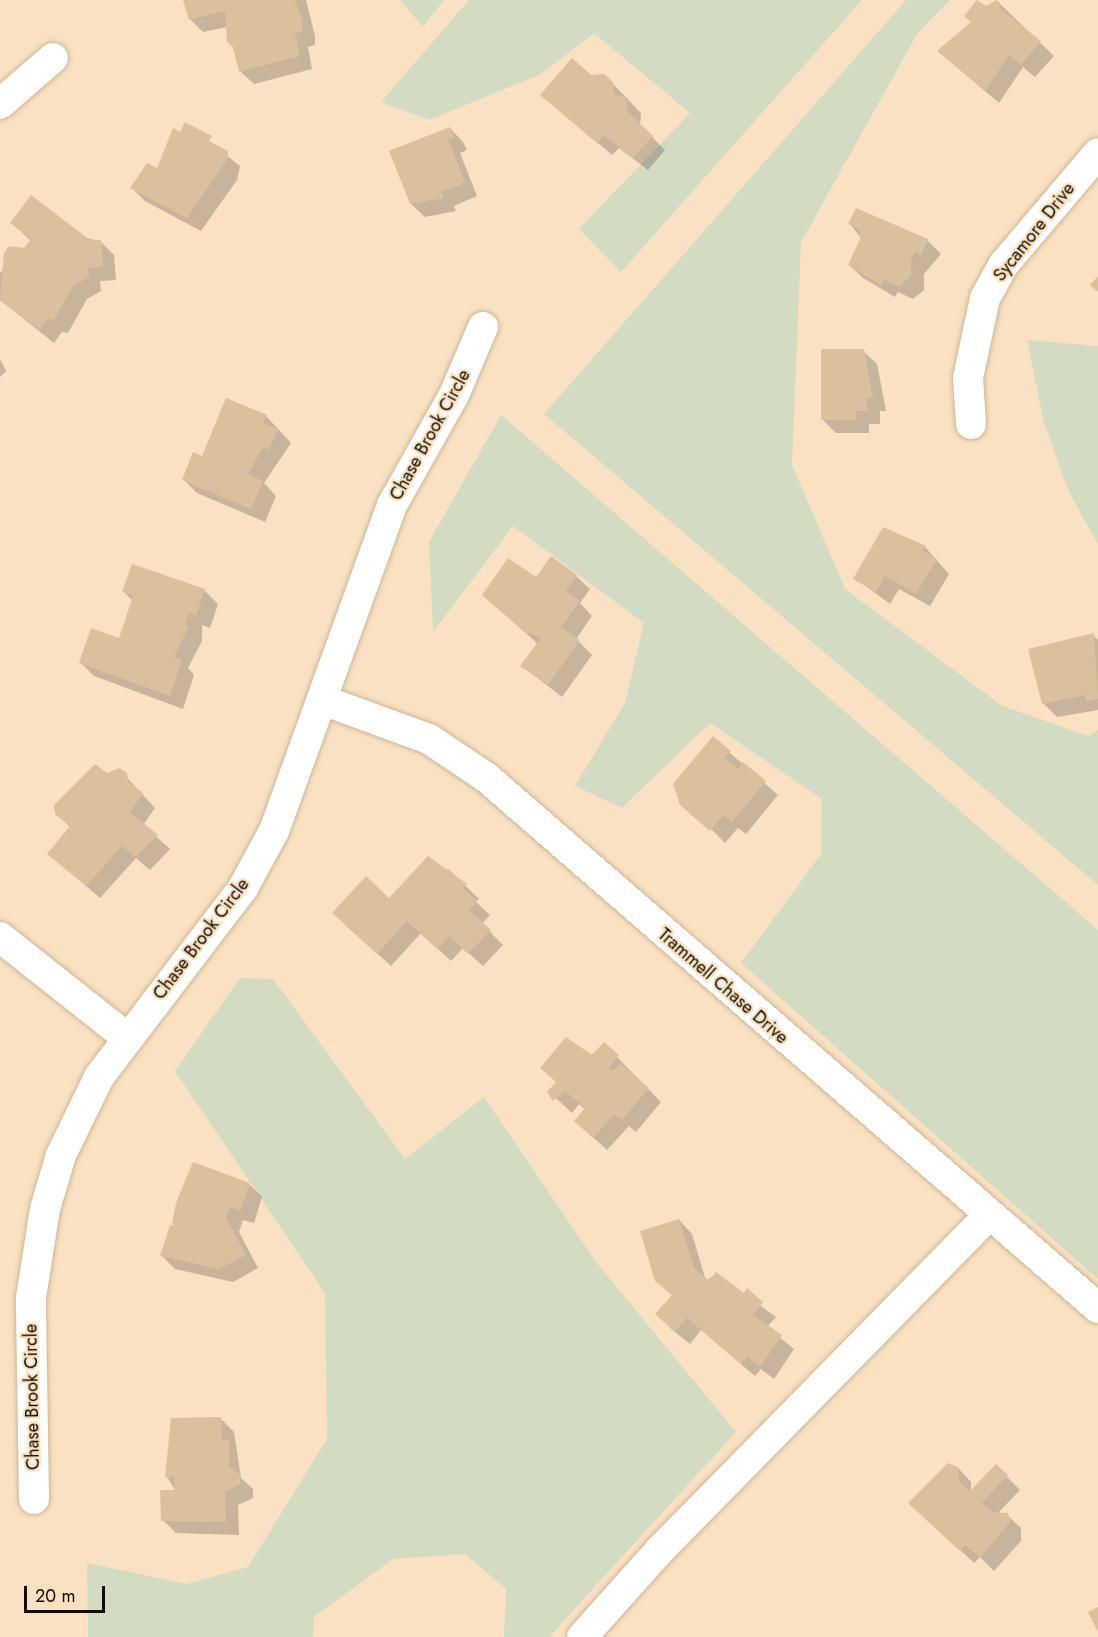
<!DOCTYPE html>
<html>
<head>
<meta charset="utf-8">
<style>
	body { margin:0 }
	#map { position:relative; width:1098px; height:1637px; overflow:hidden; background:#f9e1c1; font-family:Jost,sans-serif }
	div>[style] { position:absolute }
	.green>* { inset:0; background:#d4dbc3 }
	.shadow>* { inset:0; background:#0003 }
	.building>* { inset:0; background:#dbc09d }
	.roads { filter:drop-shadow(0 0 2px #cdb697) drop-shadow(0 0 2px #cdb697) }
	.minor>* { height:30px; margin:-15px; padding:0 15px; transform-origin:15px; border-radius:15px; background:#fff }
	span { translate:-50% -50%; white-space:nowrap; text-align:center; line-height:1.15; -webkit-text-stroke:4.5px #f9e1c1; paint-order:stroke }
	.street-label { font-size:18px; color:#140c03 }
	.scale { position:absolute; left:24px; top:1586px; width:81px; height:27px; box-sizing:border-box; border:3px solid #140c03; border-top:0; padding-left:8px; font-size:18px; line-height:21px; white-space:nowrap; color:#140c03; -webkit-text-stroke:4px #f9e1c1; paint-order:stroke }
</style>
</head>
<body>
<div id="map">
	<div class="green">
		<div style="clip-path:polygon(400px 0,444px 0,423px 27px)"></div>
		<div style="clip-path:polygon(469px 0,862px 0,621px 272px,579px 229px,690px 113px,594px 33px,541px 74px,429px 120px,381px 102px)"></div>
		<div style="clip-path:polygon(906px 0,950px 0,917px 34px,801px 242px,792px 465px,845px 589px,1002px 706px,1089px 736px,1098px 730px,1098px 885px,544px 414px)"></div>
		<div style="clip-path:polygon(1027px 340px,1098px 346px,1098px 544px,1069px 492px,1044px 423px)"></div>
		<div style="clip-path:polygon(501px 415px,1098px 930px,1098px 1279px,741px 963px,821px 854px,822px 799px,710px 723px,622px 808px,575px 786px,625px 703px,644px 623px,513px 526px,433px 632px,429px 542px)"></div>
		<div style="clip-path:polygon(240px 978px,273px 979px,405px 1159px,484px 1097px,596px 1262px,736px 1432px,549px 1637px,504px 1637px,506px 1589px,465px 1554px,393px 1559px,314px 1617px,313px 1637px,88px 1637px,87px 1563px,187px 1584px,248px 1567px,327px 1439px,325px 1293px,175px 1071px)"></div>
	</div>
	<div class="shadow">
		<div style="clip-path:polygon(186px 0,306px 0,315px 36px,315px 45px,308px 47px,312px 69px,254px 84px,240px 71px,227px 27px,203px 32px,190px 19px)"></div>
		<div style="clip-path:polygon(997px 1px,1054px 56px,1035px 77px,1023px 67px,999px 103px,953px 64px,986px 8px)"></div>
		<div style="clip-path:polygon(591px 77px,612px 83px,641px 113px,640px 125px,665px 150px,648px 170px,619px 148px,612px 155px,542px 95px)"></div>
		<div style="clip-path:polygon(186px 124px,240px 166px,237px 180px,201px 231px,145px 201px,132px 188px,158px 170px)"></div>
		<div style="clip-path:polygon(450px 128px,463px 142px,467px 150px,460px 153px,477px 196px,454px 206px,456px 211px,425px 217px,411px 204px)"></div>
		<div style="clip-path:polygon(12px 223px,100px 241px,114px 255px,116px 280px,100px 281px,101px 291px,87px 299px,68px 333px,62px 332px,54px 343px,0 300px,0 273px,31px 241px)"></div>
		<div style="clip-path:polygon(850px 224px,927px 240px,941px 254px,924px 274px,924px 290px,913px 299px,898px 292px,895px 297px,863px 278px,849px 265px,862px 239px)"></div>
		<div style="clip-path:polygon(863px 351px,877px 364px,886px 411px,880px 411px,880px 424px,869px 424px,869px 433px,836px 433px,823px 420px)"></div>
		<div style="clip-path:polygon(0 359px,6px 371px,0 377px)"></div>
		<div style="clip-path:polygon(266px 416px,291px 443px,264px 483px,276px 496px,265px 522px,197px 493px,184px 480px,203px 458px)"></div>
		<div style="clip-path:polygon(884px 529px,925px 547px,949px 574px,930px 606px,899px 589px,890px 604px,855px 578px)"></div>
		<div style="clip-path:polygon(576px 576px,590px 589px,580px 603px,592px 616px,576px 639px,592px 655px,562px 697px,522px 666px,538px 644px,484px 595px,536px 580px)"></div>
		<div style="clip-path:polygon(204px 590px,218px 604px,210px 628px,202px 625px,202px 641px,188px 668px,194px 675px,183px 709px,94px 676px,81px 663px,120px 640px,133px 601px,124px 592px)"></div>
		<div style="clip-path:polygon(1093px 635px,1098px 640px,1098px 710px,1057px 717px,1043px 703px)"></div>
		<div style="clip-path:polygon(713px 738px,778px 795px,746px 834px,738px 828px,725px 843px,676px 793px)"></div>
		<div style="clip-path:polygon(119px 769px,155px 808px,143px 825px,170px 849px,150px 870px,136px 858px,100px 898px,49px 854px,71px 828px,56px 813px)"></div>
		<div style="clip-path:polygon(448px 869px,479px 899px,476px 902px,490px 915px,482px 924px,503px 945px,483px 966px,463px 948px,451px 961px,421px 933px,391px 966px,348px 926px)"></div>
		<div style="clip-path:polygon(604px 1044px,661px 1102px,636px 1132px,629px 1126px,607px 1150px,576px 1121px,586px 1110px,579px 1104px,572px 1113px,549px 1092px)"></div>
		<div style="clip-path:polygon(249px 1184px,262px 1197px,254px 1223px,243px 1220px,239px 1232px,258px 1268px,233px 1282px,175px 1269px,161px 1255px,177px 1227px,173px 1223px)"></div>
		<div style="clip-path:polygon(679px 1220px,692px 1234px,706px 1281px,716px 1274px,776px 1317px,767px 1327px,794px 1349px,774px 1379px,761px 1369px,755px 1376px,701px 1330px,690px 1344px,670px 1328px,673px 1296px,657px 1280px)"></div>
		<div style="clip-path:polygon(220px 1418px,234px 1432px,241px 1478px,253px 1489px,253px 1498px,238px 1505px,239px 1535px,176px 1533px,163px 1520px,176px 1491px,167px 1477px)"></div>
		<div style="clip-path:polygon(996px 1466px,1020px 1490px,997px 1514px,1007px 1515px,1021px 1528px,1021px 1541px,994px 1571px,980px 1557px,974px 1563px,924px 1516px,958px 1468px,971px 1482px,971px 1492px)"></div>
	</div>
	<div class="building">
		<div style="clip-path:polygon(183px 0,295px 0,303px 22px,302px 32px,295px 33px,300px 56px,239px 72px,233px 47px,227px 42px,225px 11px,189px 20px)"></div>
		<div style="clip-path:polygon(977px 0,986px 6px,997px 0,1002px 10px,1041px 41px,1021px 65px,1009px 55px,985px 91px,937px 51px,971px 22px,964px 16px)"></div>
		<div style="clip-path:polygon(572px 58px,591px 75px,604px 74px,613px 82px,614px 94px,628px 98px,627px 111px,653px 136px,633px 158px,604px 135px,597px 143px,540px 95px)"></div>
		<div style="clip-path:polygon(185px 122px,212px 136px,209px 141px,228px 151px,228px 158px,187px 218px,130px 188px,147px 163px,157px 168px,173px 128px,180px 132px)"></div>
		<div style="clip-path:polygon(450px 127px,454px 137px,448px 139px,465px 183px,442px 192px,444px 198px,410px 204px,389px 151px)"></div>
		<div style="clip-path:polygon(31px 195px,90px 240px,101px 240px,103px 267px,88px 268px,89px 277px,73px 286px,54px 320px,48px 319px,39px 330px,0 300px,4px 253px,9px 246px,24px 248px,31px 239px,10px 223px)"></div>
		<div style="clip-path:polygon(856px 208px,928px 239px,921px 255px,915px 252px,911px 260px,911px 276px,899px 287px,884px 280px,881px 285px,848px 265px,860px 239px,859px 229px,848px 224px)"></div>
		<div style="clip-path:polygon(1098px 276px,1098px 292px,1090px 285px)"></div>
		<div style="clip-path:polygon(821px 349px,864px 349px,873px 399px,867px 398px,867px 411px,856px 411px,856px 420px,821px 420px)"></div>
		<div style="clip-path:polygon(226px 398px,267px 415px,263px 423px,278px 429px,269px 450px,263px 447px,248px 474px,263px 481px,251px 509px,182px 480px,193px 452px,202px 456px)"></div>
		<div style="clip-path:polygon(883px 527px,926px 546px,923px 551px,937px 559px,916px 594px,885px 576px,876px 592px,853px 579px)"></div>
		<div style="clip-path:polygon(551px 556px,577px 575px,566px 591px,580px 601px,561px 627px,580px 640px,548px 685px,520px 666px,541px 638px,523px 631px,482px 595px,508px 558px,536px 577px)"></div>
		<div style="clip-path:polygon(132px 564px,205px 589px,196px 615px,189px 613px,185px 625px,189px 626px,174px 657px,182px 660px,170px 696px,79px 663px,91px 628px,119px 638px,133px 596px,122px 592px)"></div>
		<div style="clip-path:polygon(1094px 633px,1098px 699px,1087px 701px,1085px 695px,1042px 704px,1028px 649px)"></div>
		<div style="clip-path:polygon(713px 736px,731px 751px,725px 758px,738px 769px,743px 762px,766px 781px,732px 822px,724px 815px,710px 831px,680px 805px,673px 784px)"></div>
		<div style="clip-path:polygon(95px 764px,107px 773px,120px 768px,127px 773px,128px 781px,143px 793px,130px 812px,158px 835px,136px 857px,122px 846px,86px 886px,47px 854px,70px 826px,55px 814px,54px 805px)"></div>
		<div style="clip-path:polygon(428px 856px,467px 884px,463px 888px,477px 901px,469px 910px,491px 930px,468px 954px,449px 936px,437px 949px,407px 921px,377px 954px,332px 913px,366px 876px,389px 898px)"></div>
		<div style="clip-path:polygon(566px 1037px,592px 1055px,604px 1042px,619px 1055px,609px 1068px,613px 1071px,620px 1063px,649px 1088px,622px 1120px,614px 1114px,593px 1138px,574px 1121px,585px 1108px,565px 1091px,553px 1101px,547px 1092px,556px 1082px,540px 1068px)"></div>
		<div style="clip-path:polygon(193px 1162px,250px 1183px,240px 1211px,230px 1207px,226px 1218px,246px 1255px,219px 1269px,160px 1256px,170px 1225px,178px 1226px,172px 1224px,176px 1203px)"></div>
		<div style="clip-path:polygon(679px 1219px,694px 1268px,709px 1281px,716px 1272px,744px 1293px,747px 1288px,763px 1302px,753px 1315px,782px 1335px,760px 1367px,747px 1356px,741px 1364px,687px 1318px,675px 1332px,655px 1314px,672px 1295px,655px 1281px,640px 1231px)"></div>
		<div style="clip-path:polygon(221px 1417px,222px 1440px,229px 1440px,229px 1468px,240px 1474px,240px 1484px,225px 1492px,226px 1522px,161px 1521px,160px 1490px,175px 1490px,174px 1477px,165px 1477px,171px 1418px)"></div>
		<div style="clip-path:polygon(948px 1463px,958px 1467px,959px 1481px,970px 1491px,996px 1464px,1008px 1475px,982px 1503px,993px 1512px,1008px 1513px,1010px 1522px,980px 1558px,965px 1545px,960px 1551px,908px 1503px)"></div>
		<div style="clip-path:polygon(1098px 1607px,1098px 1632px,1088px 1612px)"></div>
	</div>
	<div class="roads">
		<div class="minor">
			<div style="left:0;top:104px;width:70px;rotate:-41deg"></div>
			<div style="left:971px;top:424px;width:46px;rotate:-93.7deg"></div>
			<div style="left:968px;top:378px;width:82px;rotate:-78deg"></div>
			<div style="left:985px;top:298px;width:39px;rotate:-61deg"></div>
			<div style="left:1004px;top:264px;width:145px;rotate:-49.7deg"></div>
			<div style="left:325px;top:701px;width:111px;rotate:20.1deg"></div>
			<div style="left:429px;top:739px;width:70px;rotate:33.9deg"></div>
			<div style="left:487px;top:778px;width:809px;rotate:40.94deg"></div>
			<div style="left:0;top:937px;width:161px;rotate:38.4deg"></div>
			<div style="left:34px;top:1499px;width:201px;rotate:-90.9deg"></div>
			<div style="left:31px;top:1298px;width:90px;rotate:-81.1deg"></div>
			<div style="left:45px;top:1209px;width:56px;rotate:-73.5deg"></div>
			<div style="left:61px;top:1155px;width:87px;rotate:-64deg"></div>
			<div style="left:99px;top:1077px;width:238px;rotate:-52.7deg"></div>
			<div style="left:243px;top:888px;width:65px;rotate:-61.5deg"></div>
			<div style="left:274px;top:831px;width:347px;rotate:-70.1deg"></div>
			<div style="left:392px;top:505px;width:126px;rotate:-60.6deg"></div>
			<div style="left:454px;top:395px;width:74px;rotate:-66.9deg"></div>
			<div style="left:582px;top:1637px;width:117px;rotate:-48.1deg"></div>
			<div style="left:660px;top:1550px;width:470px;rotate:-45.5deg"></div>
		</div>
	</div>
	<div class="street-label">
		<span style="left:1034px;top:232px;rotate:-52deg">Sycamore Drive</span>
		<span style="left:430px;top:435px;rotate:-61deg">Chase Brook Circle</span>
		<span style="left:201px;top:939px;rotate:-53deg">Chase Brook Circle</span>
		<span style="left:723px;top:986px;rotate:41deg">Trammell Chase Drive</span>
		<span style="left:32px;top:1397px;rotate:-91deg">Chase Brook Circle</span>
	</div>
	<div class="scale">20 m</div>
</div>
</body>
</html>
